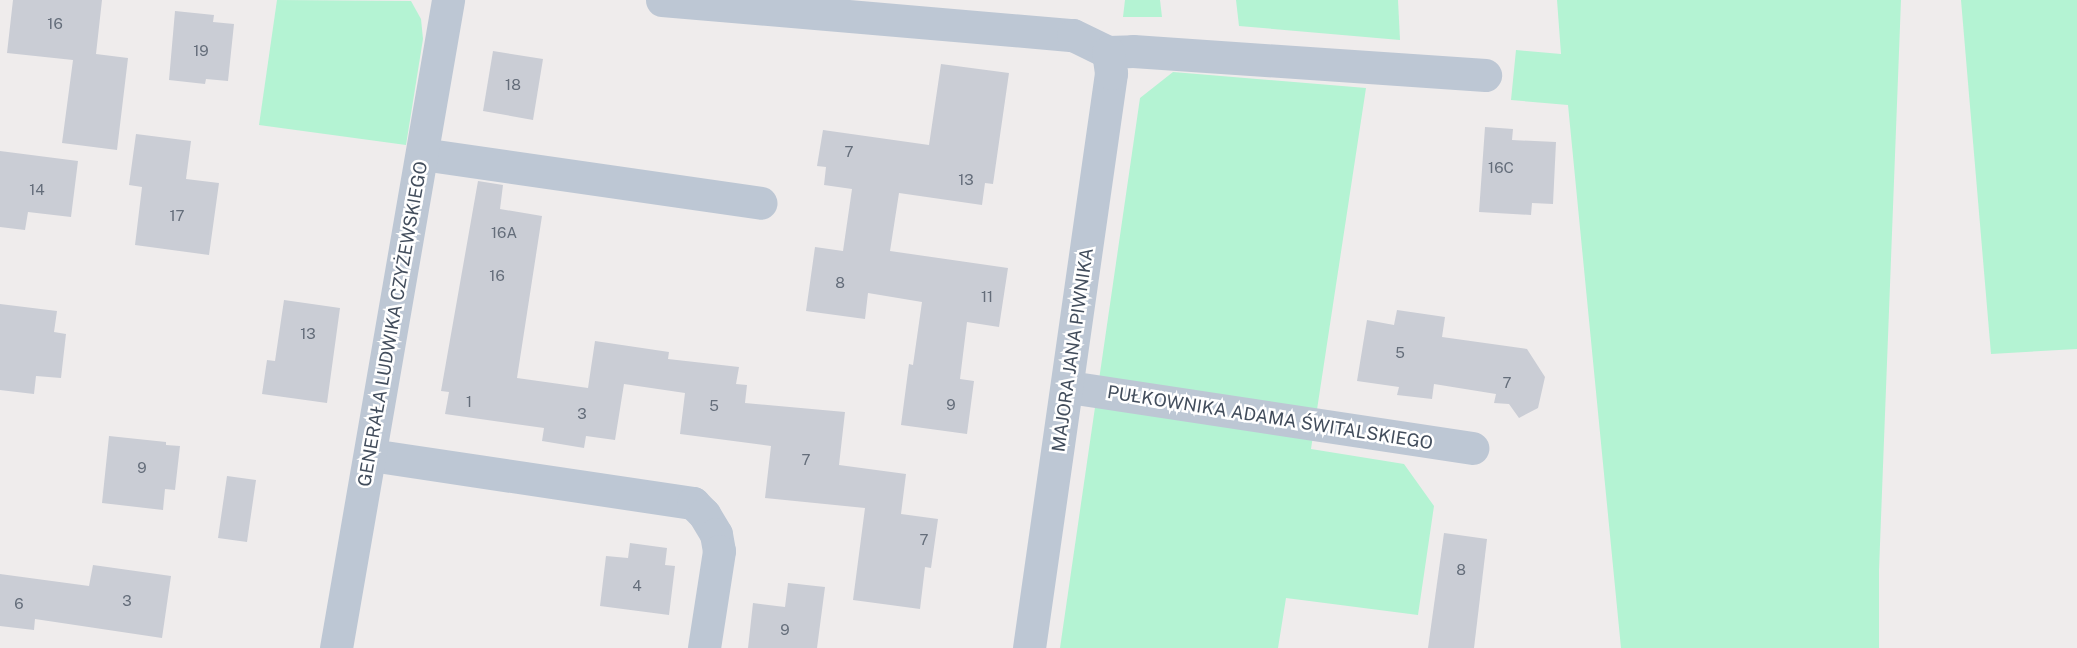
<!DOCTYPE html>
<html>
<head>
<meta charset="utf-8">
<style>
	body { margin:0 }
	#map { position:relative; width:2077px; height:648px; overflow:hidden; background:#efecec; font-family:"Public Sans",sans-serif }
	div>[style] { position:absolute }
	.green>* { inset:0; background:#b4f3d3 }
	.building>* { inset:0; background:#cacdd5 }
	.minor>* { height:33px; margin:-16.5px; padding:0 16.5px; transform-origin:16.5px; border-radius:16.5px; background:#bdc7d4 }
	span { translate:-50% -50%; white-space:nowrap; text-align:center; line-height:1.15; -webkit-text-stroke:5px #fff; paint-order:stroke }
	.number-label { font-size:15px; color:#646d7a }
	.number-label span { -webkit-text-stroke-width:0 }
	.street-label { font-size:18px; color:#424d5c }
</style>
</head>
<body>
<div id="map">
	<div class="green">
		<div style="clip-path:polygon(277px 0,411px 1px,421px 19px,423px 39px,406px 145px,259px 125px)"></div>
		<div style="clip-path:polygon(1125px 0,1160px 0,1162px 17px,1123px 17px)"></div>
		<div style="clip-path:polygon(1236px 0,1398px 0,1400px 40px,1239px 26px)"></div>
		<div style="clip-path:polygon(1557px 0,1901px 0,1879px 570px,1879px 648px,1621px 648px,1568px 105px,1511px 100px,1516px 50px,1561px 54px)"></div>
		<div style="clip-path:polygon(1961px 0,2077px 0,2077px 349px,1991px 354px)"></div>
		<div style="clip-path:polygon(1173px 72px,1366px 88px,1311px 449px,1404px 464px,1434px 506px,1418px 615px,1286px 598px,1278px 648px,1060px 648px,1140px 98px)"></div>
	</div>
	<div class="building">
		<div style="clip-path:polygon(13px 0,102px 0,96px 54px,128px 58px,117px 150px,62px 143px,73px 60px,7px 53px)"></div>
		<div style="clip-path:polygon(175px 11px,214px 15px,213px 22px,234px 24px,228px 81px,206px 79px,205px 84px,169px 80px)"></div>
		<div style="clip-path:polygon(493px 51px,543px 59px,533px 120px,483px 111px)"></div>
		<div style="clip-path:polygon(941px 64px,1009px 73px,993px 184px,985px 183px,982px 205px,899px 193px,890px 251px,1008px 268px,999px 327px,967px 322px,960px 379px,974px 381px,967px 434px,901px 425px,909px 364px,913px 365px,922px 302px,868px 293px,865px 319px,806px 311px,815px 247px,843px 251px,852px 189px,824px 185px,826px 167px,817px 166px,823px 130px,929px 145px)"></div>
		<div style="clip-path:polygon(1485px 127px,1513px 129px,1512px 140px,1556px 142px,1553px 204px,1532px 203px,1531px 215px,1479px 212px)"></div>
		<div style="clip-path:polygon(136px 134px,191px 141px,186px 179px,219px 183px,209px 255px,135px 245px,142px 187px,129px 185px)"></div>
		<div style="clip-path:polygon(0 151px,78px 161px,71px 217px,28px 212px,25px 230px,0 227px)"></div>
		<div style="clip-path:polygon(478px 181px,503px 185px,500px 209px,542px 216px,517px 378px,588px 388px,595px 341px,669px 352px,668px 359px,739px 367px,736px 384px,747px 385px,745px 403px,845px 412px,839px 465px,906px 474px,901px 514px,938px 519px,931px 568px,925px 567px,920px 609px,853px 600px,865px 508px,765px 498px,771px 446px,680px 434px,685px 393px,624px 384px,615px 440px,586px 436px,584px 448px,542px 441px,544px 428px,445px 414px,449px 392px,441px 391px)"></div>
		<div style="clip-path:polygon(284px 300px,340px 308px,327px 403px,262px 394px,267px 360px,275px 361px)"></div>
		<div style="clip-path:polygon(0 304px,57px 311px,54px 332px,66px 334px,61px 378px,36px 376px,34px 394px,0 390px)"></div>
		<div style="clip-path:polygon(1397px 310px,1445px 317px,1442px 337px,1527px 349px,1545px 377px,1538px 408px,1519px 418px,1509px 404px,1494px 403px,1496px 394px,1434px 384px,1432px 399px,1397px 395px,1399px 387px,1357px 381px,1367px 320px,1394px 325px)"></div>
		<div style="clip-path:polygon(109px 436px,166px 442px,166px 445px,180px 446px,175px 490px,165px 489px,163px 510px,102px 503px)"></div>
		<div style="clip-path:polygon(227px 476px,256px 480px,247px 542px,218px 538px)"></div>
		<div style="clip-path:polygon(1444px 533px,1487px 539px,1474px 648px,1428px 648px)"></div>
		<div style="clip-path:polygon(630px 543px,667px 548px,665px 565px,675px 566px,669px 615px,600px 606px,606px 556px,628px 558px)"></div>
		<div style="clip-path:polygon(93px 565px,171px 576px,162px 638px,35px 619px,34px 630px,0 626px,0 574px,89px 586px)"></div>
		<div style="clip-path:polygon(788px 583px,825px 587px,817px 648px,748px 648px,753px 603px,785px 607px)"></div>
	</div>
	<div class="minor">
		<div style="left:662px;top:0;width:412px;rotate:4.9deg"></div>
		<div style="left:1073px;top:35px;width:39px;rotate:26deg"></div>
		<div style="left:1108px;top:52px;width:25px;rotate:-2deg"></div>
		<div style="left:1133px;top:51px;width:353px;rotate:3.9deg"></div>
		<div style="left:422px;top:154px;width:342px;rotate:8.2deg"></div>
		<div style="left:1069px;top:387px;width:408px;rotate:8.6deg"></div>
		<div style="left:371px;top:455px;width:326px;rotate:8.5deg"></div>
		<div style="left:693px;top:503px;width:16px;rotate:45deg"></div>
		<div style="left:704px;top:514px;width:23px;rotate:59deg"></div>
		<div style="left:716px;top:534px;width:17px;rotate:80deg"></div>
		<div style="left:719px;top:551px;width:98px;rotate:98.8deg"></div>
		<div style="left:336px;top:648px;width:658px;rotate:-80.19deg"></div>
		<div style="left:1029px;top:648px;width:581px;rotate:-81.88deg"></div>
		<div style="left:1111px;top:73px;width:21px;rotate:-98deg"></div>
	</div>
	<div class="number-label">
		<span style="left:55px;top:24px">16</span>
		<span style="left:201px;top:51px">19</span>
		<span style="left:513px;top:85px">18</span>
		<span style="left:849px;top:152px">7</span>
		<span style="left:1501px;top:168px">16C</span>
		<span style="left:966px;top:180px">13</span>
		<span style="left:37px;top:190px">14</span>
		<span style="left:177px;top:216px">17</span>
		<span style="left:504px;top:233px">16A</span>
		<span style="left:497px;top:276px">16</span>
		<span style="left:840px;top:283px">8</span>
		<span style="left:987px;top:297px">11</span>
		<span style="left:308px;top:334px">13</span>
		<span style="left:1400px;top:353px">5</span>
		<span style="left:1507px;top:383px">7</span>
		<span style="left:469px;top:402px">1</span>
		<span style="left:951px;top:405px">9</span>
		<span style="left:714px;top:406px">5</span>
		<span style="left:582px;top:414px">3</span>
		<span style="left:806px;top:460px">7</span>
		<span style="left:142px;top:468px">9</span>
		<span style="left:924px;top:540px">7</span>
		<span style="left:1461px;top:570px">8</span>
		<span style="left:637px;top:586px">4</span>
		<span style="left:127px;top:601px">3</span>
		<span style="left:19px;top:604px">6</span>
		<span style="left:785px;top:630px">9</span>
	</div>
	<div class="street-label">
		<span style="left:393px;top:324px;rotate:-80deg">GENERAŁA LUDWIKA CZYŻEWSKIEGO</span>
		<span style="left:1073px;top:350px;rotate:-82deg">MAJORA JANA PIWNIKA</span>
		<span style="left:1270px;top:418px;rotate:9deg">PUŁKOWNIKA ADAMA ŚWITALSKIEGO</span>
	</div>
</div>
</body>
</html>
